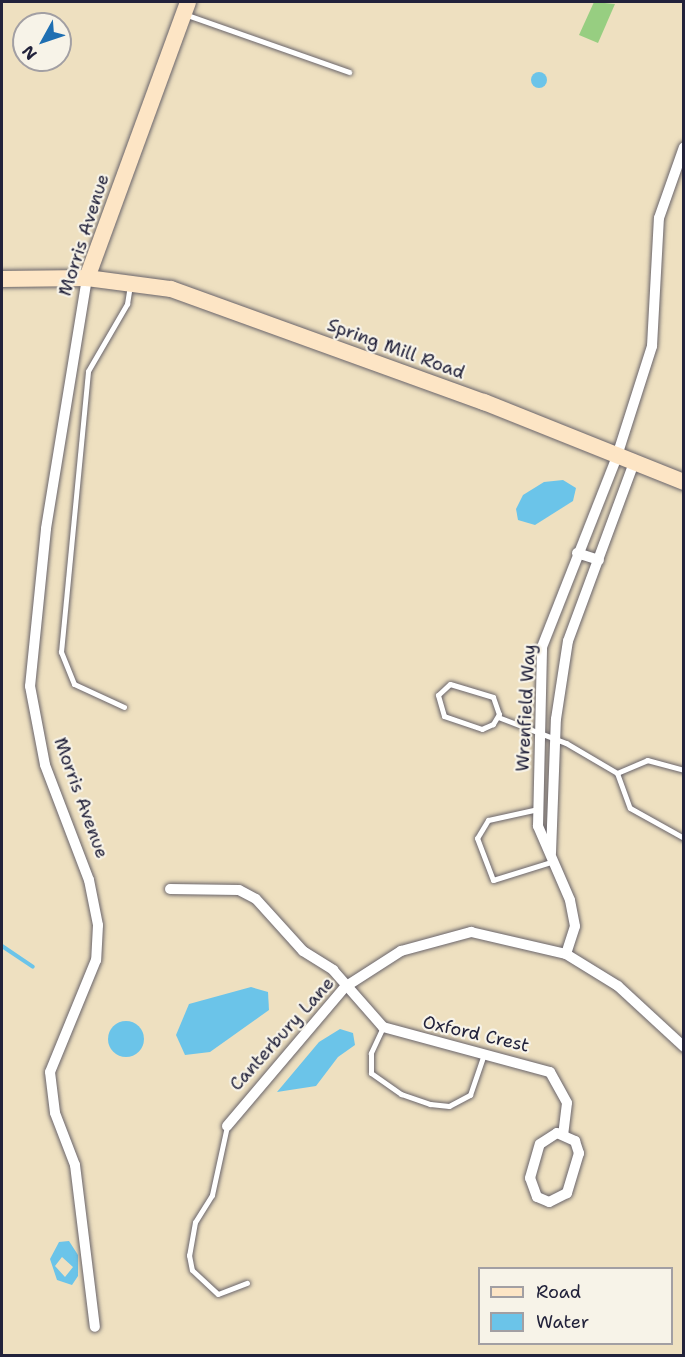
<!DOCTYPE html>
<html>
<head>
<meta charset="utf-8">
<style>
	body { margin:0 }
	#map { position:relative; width:685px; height:1357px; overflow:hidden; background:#eee0c0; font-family:"Shantell Sans",sans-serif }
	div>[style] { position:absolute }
	.green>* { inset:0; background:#97ce81 }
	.water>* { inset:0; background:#6bc4e9 }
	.round { border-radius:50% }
	.stream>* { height:4px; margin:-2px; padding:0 2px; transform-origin:2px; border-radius:2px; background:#6bc4e9 }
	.roads { filter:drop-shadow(0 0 2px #69646a) drop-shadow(0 0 2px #69646a) }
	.lane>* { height:5px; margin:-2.5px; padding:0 2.5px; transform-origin:2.5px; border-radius:2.5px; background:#fff }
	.street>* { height:10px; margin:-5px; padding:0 5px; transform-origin:5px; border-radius:5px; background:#fff }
	.secondary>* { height:16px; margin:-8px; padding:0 8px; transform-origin:8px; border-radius:8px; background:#fde5c5 }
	span { translate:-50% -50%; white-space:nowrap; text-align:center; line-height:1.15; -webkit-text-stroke:4.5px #f7f3e8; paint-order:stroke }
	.street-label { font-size:18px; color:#22223b }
	.frame { position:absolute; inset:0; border:3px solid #22223b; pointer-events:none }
	.legend { position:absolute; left:478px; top:1267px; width:195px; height:78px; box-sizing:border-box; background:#f7f3e8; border:2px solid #a29fa3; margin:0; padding:8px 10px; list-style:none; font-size:18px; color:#22223b }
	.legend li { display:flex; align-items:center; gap:12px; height:30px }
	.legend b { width:30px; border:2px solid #a29fa3 }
	.north { position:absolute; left:12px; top:12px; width:60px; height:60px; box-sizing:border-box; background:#f7f3e8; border:2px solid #a29fa3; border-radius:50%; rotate:230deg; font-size:16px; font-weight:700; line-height:24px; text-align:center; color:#22223b }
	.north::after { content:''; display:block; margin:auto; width:21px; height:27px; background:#1f6fb2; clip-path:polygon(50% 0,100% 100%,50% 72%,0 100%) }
</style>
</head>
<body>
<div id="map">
	<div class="green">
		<div style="clip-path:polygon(594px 2px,615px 4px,598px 43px,579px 35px)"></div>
	</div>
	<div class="water">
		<div class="round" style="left:531px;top:72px;width:16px;height:16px"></div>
		<div style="clip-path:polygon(563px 480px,576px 488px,573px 501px,535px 525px,518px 520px,516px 509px,523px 495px,544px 482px)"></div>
		<div style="clip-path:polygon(251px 987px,268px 992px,269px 1010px,210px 1052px,185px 1055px,176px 1035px,189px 1004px)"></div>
		<div class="round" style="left:108px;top:1021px;width:36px;height:36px"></div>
		<div style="clip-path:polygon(340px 1029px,353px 1033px,355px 1045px,338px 1057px,316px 1086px,277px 1092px,319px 1042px)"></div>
		<div style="clip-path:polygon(evenodd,69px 1241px,78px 1255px,78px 1276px,72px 1285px,57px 1280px,50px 1259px,59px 1242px,69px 1241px,62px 1257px,73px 1267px,65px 1277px,55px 1266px,62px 1257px)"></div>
	</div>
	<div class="stream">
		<div style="left:2px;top:946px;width:37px;rotate:34deg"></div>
	</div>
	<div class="roads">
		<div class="lane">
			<div style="left:187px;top:15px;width:172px;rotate:19.4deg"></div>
			<div style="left:450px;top:684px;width:45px;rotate:16.8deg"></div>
			<div style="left:493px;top:697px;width:18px;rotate:71deg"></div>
			<div style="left:499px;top:714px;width:12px;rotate:121deg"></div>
			<div style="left:493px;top:724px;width:12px;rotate:156deg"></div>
			<div style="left:482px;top:729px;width:40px;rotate:-161.1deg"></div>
			<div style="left:444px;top:716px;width:22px;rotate:-106deg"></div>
			<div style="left:438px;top:695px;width:16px;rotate:-43deg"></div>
			<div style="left:124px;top:707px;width:55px;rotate:-155.3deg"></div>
			<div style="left:74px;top:684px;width:35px;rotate:-112deg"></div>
			<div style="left:61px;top:652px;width:282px;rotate:-84.5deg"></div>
			<div style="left:88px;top:371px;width:78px;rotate:-59.8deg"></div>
			<div style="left:127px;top:304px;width:19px;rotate:-81deg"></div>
			<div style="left:498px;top:717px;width:73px;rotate:20.9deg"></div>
			<div style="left:566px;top:743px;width:59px;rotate:30.5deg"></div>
			<div style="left:617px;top:773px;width:37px;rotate:70deg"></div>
			<div style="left:630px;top:808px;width:62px;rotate:29.1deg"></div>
			<div style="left:617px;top:773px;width:33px;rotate:-23deg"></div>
			<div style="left:647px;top:760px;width:38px;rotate:15deg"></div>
			<div style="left:538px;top:809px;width:51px;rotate:167.6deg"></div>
			<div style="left:488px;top:820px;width:21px;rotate:121deg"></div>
			<div style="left:477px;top:838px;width:45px;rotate:69.1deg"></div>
			<div style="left:493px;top:880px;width:61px;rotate:-17.2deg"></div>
			<div style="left:383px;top:1027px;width:29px;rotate:115deg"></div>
			<div style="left:371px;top:1053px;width:20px;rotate:90deg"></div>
			<div style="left:371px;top:1073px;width:37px;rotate:35deg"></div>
			<div style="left:401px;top:1094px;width:31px;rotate:19deg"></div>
			<div style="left:430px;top:1104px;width:19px;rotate:6deg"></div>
			<div style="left:449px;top:1106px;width:24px;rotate:-28deg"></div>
			<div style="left:470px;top:1095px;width:40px;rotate:-71.1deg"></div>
			<div style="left:227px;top:1126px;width:71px;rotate:102.3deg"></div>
			<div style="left:212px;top:1195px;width:32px;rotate:122deg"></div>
			<div style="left:195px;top:1222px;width:34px;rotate:100deg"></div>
			<div style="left:189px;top:1255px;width:15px;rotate:79deg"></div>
			<div style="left:192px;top:1270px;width:35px;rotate:43deg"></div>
			<div style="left:218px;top:1294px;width:31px;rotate:-21deg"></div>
		</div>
		<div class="street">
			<div style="left:87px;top:278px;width:254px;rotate:99.3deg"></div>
			<div style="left:46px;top:529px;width:158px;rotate:95.8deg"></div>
			<div style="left:30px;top:686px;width:80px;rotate:79.2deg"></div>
			<div style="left:45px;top:765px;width:123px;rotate:69.1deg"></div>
			<div style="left:89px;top:880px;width:46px;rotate:78.7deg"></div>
			<div style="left:98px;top:925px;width:35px;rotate:93deg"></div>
			<div style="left:96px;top:960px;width:121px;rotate:112.3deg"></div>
			<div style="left:50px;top:1072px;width:41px;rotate:83deg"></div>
			<div style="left:55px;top:1113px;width:56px;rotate:69deg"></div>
			<div style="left:75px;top:1165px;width:163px;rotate:83deg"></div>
			<div style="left:577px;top:553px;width:23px;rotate:18deg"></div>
			<div style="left:551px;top:853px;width:134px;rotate:-87.9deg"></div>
			<div style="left:556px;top:719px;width:79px;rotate:-81.3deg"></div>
			<div style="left:568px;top:641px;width:188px;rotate:-69.7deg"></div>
			<div style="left:170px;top:889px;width:69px;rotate:0.8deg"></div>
			<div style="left:239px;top:890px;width:19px;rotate:28deg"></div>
			<div style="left:256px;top:899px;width:70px;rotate:47.9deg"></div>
			<div style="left:303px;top:951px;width:36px;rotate:32deg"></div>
			<div style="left:333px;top:970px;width:76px;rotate:48.7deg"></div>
			<div style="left:383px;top:1027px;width:173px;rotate:15.1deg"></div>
			<div style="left:550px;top:1072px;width:35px;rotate:61deg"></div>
			<div style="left:567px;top:1103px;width:31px;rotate:97deg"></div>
			<div style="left:566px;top:954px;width:29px;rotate:-72deg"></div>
			<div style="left:575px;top:926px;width:26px;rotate:-101deg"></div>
			<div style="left:570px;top:900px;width:81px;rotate:-113.4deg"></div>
			<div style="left:538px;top:826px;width:179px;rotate:-88.7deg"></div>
			<div style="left:542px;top:647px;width:202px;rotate:-68.5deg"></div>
			<div style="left:616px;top:459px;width:119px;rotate:-72.3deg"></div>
			<div style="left:652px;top:346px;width:128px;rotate:-86.9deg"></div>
			<div style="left:659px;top:218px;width:75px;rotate:-70.6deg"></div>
			<div style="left:227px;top:1126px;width:182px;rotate:-49.7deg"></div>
			<div style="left:345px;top:987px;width:67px;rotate:-32.7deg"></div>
			<div style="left:401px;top:951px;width:73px;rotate:-15.2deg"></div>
			<div style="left:471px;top:932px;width:98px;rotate:13deg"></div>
			<div style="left:566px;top:954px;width:61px;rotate:31.6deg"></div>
			<div style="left:618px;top:986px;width:90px;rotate:42.7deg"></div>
			<div style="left:557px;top:1133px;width:20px;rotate:24deg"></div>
			<div style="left:575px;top:1141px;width:13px;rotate:72deg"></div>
			<div style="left:579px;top:1153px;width:42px;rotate:106.7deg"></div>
			<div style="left:567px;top:1193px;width:20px;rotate:153deg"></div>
			<div style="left:549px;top:1202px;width:13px;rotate:-157deg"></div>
			<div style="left:537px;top:1197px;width:20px;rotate:-110deg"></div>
			<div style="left:530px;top:1178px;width:35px;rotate:-74deg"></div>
			<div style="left:540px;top:1144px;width:20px;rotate:-33deg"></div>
		</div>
		<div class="secondary">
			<div style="left:87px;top:278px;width:294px;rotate:-69.9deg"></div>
			<div style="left:2px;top:279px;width:85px;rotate:-0.7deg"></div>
			<div style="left:87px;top:278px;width:85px;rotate:7.5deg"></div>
			<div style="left:171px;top:289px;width:333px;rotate:19.9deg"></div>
			<div style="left:484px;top:402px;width:215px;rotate:21.8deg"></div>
		</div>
	</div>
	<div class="street-label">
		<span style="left:84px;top:235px;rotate:-72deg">Morris Avenue</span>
		<span style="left:396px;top:349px;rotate:20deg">Spring Mill Road</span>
		<span style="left:526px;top:708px;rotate:-87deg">Wrenfield Way</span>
		<span style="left:81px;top:798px;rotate:70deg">Morris Avenue</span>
		<span style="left:282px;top:1034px;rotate:-48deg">Canterbury Lane</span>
		<span style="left:476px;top:1034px;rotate:13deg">Oxford Crest</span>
	</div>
	<div class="frame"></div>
	<ul class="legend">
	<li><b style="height:8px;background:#fde5c5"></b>Road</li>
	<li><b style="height:16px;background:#6bc4e9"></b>Water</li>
	</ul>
	<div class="north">N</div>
</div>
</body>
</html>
